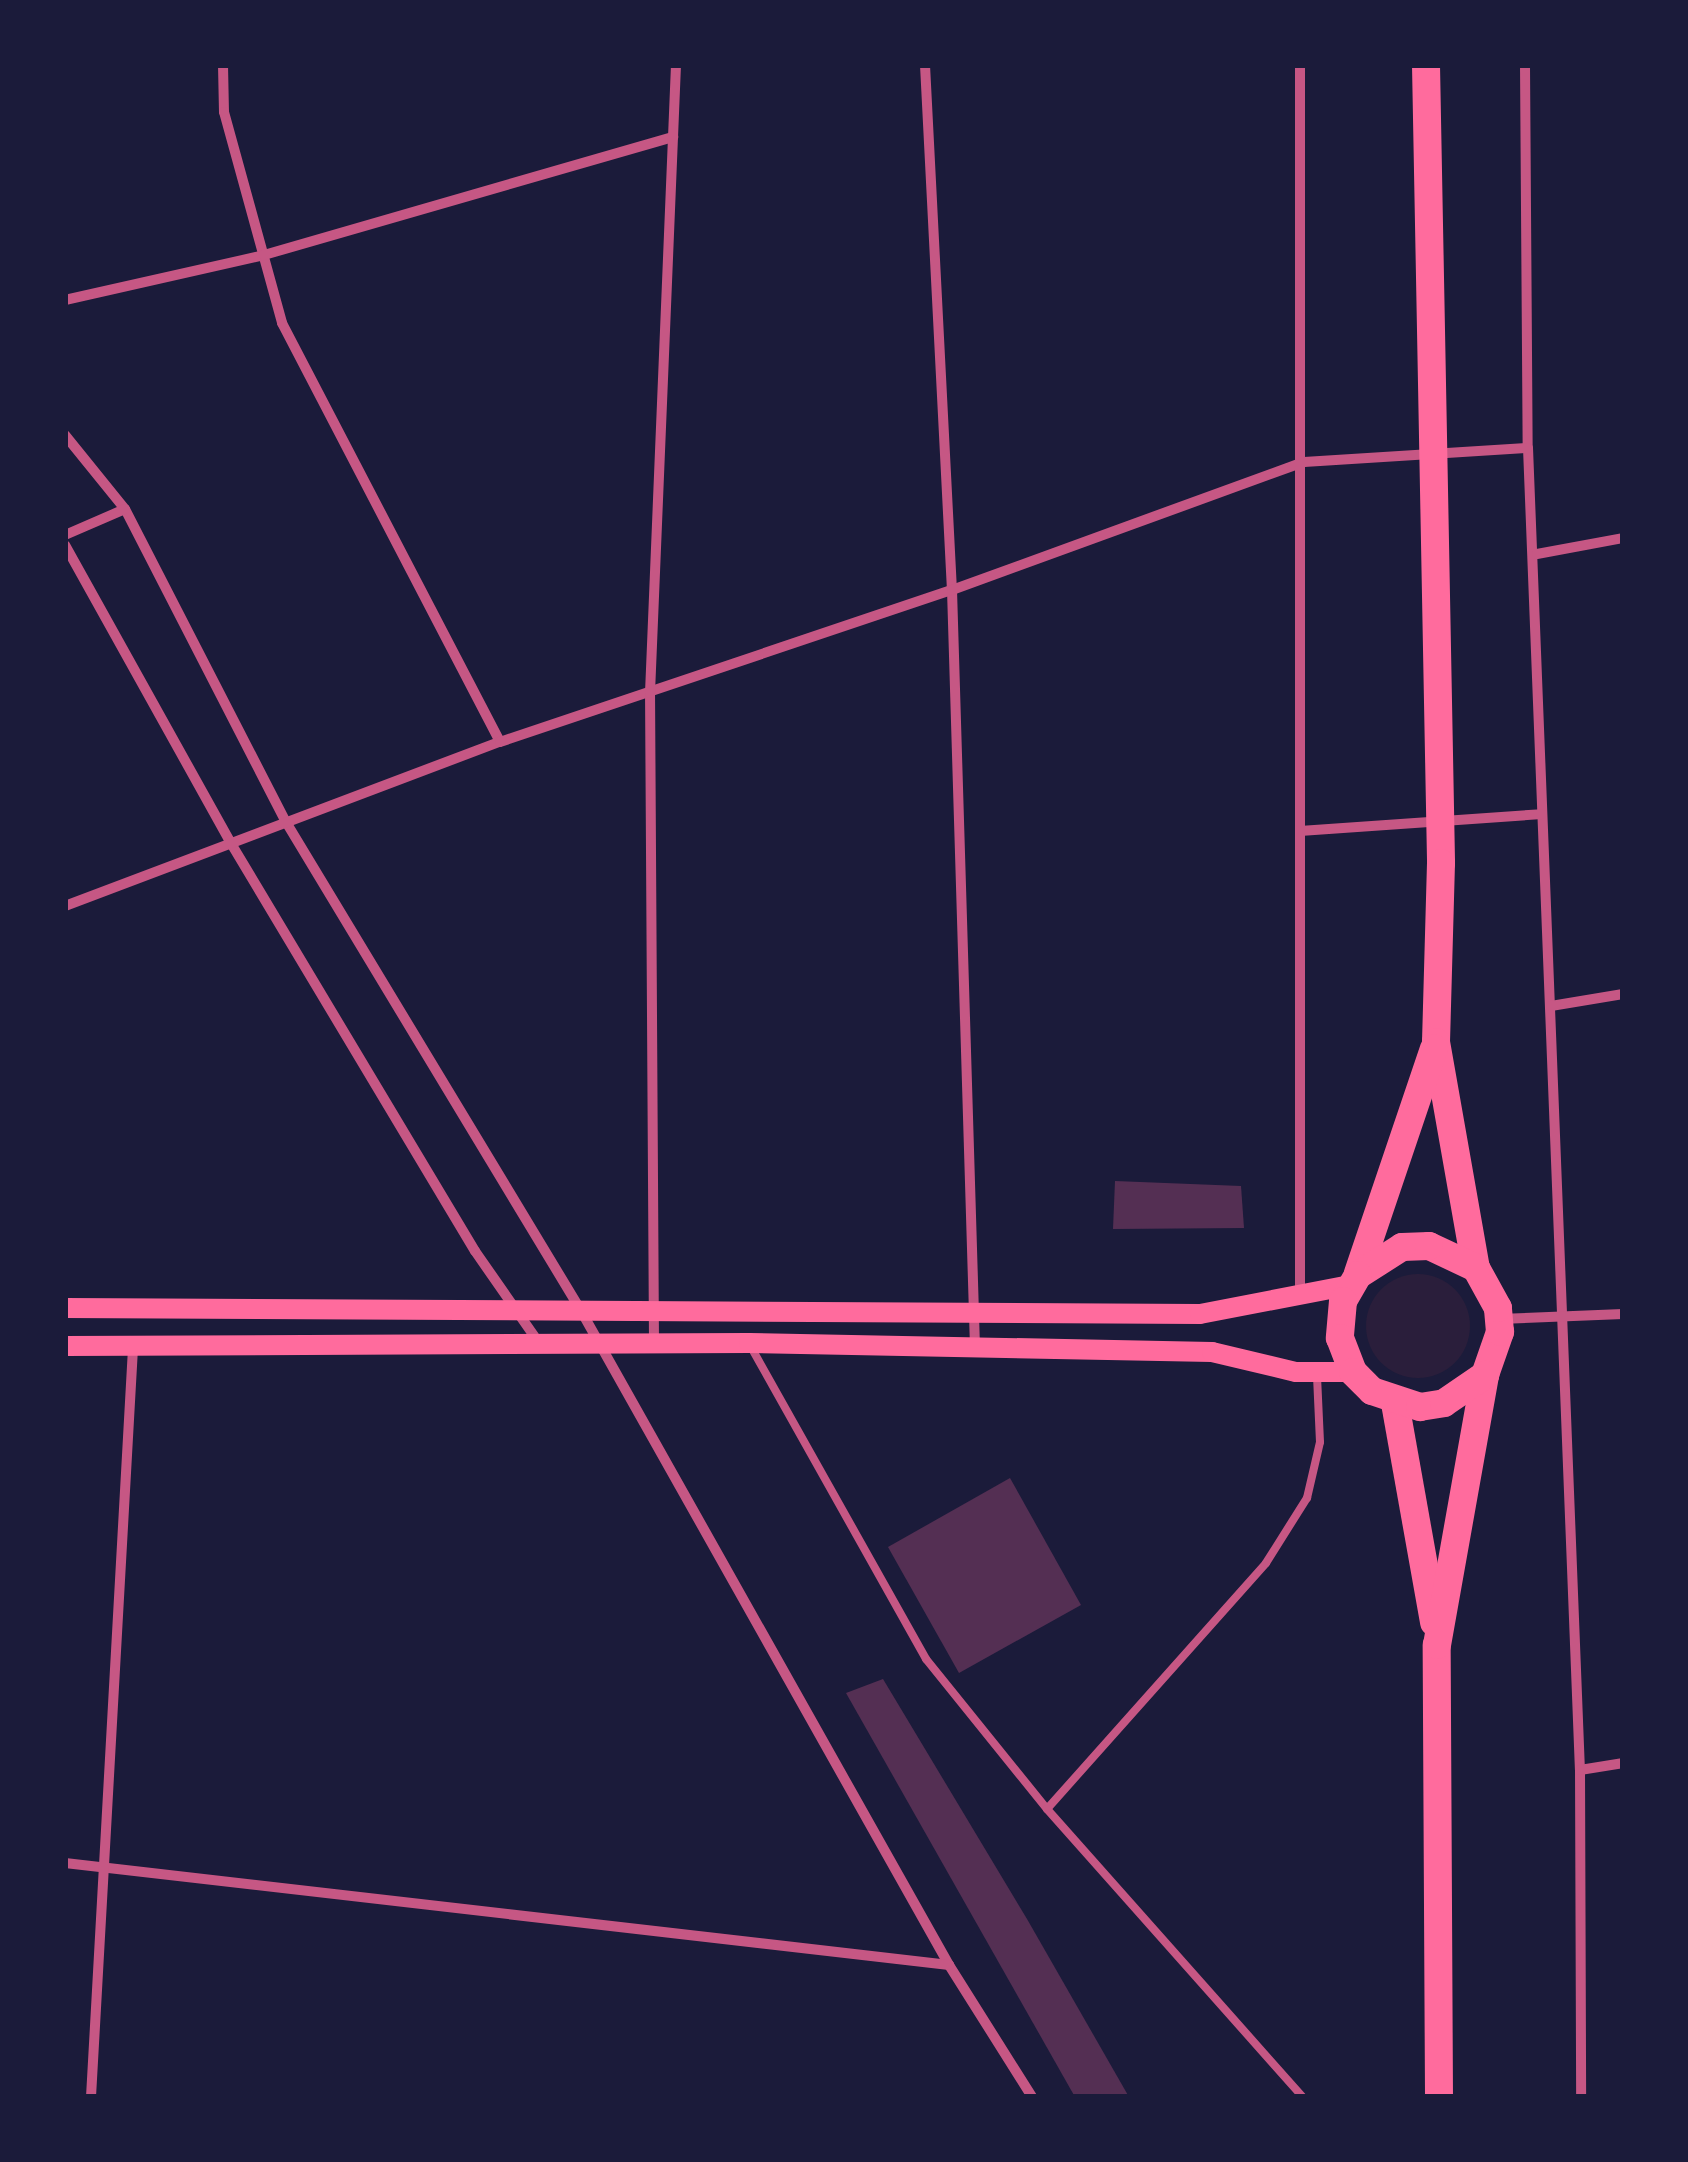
<!DOCTYPE html>
<html>
<head>
<meta charset="utf-8">
<style>
	body { margin:0 }
	#map { position:relative; width:1688px; height:2162px; overflow:hidden; background:#1b1b3a; font-family:Helvetica,sans-serif }
	div>[style] { position:absolute }
	.green>* { inset:0; background:#2a1e3b }
	.round { border-radius:50% }
	.building>* { inset:0; background:#542f53 }
	.service>* { height:8px; margin:-4px; padding:0 4px; transform-origin:4px; border-radius:4px; background:#c65784 }
	.minor>* { height:10px; margin:-5px; padding:0 5px; transform-origin:5px; border-radius:5px; background:#c65784 }
	.secondary>* { height:20px; margin:-10px; padding:0 10px; transform-origin:10px; border-radius:10px; background:#ff6b9d }
	.trunk>* { height:28px; margin:-14px; padding:0 14px; transform-origin:14px; border-radius:14px; background:#ff6b9d }
	span { translate:-50% -50%; white-space:nowrap; text-align:center; line-height:1.15; -webkit-text-stroke:8px #1b1b3a; paint-order:stroke }
	.frame { position:absolute; inset:0; border:68px solid #1b1b3a; pointer-events:none }
</style>
</head>
<body>
<div id="map">
	<div class="green">
		<div class="round" style="left:1366px;top:1274px;width:104px;height:104px"></div>
	</div>
	<div class="building">
		<div style="clip-path:polygon(1115px 1181px,1241px 1186px,1244px 1228px,1113px 1229px)"></div>
		<div style="clip-path:polygon(1010px 1478px,1081px 1605px,959px 1673px,888px 1547px)"></div>
		<div style="clip-path:polygon(883px 1679px,1027px 1919px,1129px 2097px,1075px 2097px,846px 1693px)"></div>
	</div>
	<div class="service">
		<div style="left:751px;top:1347px;width:358px;rotate:60.7deg"></div>
		<div style="left:926px;top:1659px;width:193px;rotate:51.1deg"></div>
		<div style="left:1047px;top:1809px;width:385px;rotate:48.4deg"></div>
		<div style="left:1047px;top:1809px;width:329px;rotate:-48.3deg"></div>
		<div style="left:1266px;top:1563px;width:77px;rotate:-57.8deg"></div>
		<div style="left:1307px;top:1498px;width:57px;rotate:-76.9deg"></div>
		<div style="left:1320px;top:1442px;width:67px;rotate:-92.6deg"></div>
	</div>
	<div class="minor">
		<div style="left:223px;top:65px;width:47px;rotate:88.8deg"></div>
		<div style="left:224px;top:112px;width:219px;rotate:74.6deg"></div>
		<div style="left:282px;top:323px;width:472px;rotate:62.5deg"></div>
		<div style="left:925px;top:65px;width:526px;rotate:87.06deg"></div>
		<div style="left:952px;top:590px;width:758px;rotate:88.26deg"></div>
		<div style="left:1525px;top:65px;width:383px;rotate:89.6deg"></div>
		<div style="left:1528px;top:448px;width:1323px;rotate:87.75deg"></div>
		<div style="left:1580px;top:1770px;width:327px;rotate:89.8deg"></div>
		<div style="left:65px;top:300px;width:204px;rotate:-12.7deg"></div>
		<div style="left:264px;top:255px;width:426px;rotate:-16.1deg"></div>
		<div style="left:65px;top:435px;width:95px;rotate:51deg"></div>
		<div style="left:125px;top:509px;width:352px;rotate:62.8deg"></div>
		<div style="left:286px;top:822px;width:569px;rotate:58.88deg"></div>
		<div style="left:580px;top:1309px;width:753px;rotate:60.64deg"></div>
		<div style="left:949px;top:1965px;width:156px;rotate:57.8deg"></div>
		<div style="left:65px;top:535px;width:65px;rotate:-23.4deg"></div>
		<div style="left:65px;top:545px;width:343px;rotate:60.9deg"></div>
		<div style="left:232px;top:845px;width:473px;rotate:59.1deg"></div>
		<div style="left:475px;top:1251px;width:112px;rotate:55.2deg"></div>
		<div style="left:1537px;top:554px;width:87px;rotate:-10.5deg"></div>
		<div style="left:1300px;top:831px;width:242px;rotate:-4deg"></div>
		<div style="left:65px;top:906px;width:465px;rotate:-20.7deg"></div>
		<div style="left:500px;top:742px;width:477px;rotate:-18.6deg"></div>
		<div style="left:952px;top:590px;width:375px;rotate:-20deg"></div>
		<div style="left:1304px;top:462px;width:224px;rotate:-3.6deg"></div>
		<div style="left:1551px;top:1006px;width:73px;rotate:-9.5deg"></div>
		<div style="left:1300px;top:1295px;width:1230px;rotate:-90deg"></div>
		<div style="left:1499px;top:1319px;width:124px;rotate:-2.3deg"></div>
		<div style="left:654px;top:1343px;width:650px;rotate:-90.35deg"></div>
		<div style="left:650px;top:693px;width:629px;rotate:-87.63deg"></div>
		<div style="left:1580px;top:1770px;width:44px;rotate:-9.2deg"></div>
		<div style="left:65px;top:1863px;width:890px;rotate:6.58deg"></div>
		<div style="left:91px;top:2097px;width:751px;rotate:-86.79deg"></div>
	</div>
	<div class="secondary">
		<div style="left:65px;top:1308px;width:1135px;rotate:0.3deg"></div>
		<div style="left:1200px;top:1314px;width:154px;rotate:-10.9deg"></div>
		<div style="left:65px;top:1346px;width:684px;rotate:-0.25deg"></div>
		<div style="left:749px;top:1343px;width:463px;rotate:1.1deg"></div>
		<div style="left:1212px;top:1352px;width:86px;rotate:13.4deg"></div>
		<div style="left:1296px;top:1372px;width:57px"></div>
	</div>
	<div class="trunk">
		<div style="left:1426px;top:65px;width:798px;rotate:88.92deg"></div>
		<div style="left:1441px;top:863px;width:179px;rotate:91.6deg"></div>
		<div style="left:1436px;top:1042px;width:230px;rotate:80deg"></div>
		<div style="left:1358px;top:1273px;width:237px;rotate:-71.3deg"></div>
		<div style="left:1395px;top:1403px;width:223px;rotate:79.9deg"></div>
		<div style="left:1439px;top:2097px;width:452px;rotate:-90.3deg"></div>
		<div style="left:1437px;top:1645px;width:274px;rotate:-79.9deg"></div>
		<div style="left:1485px;top:1375px;width:46px;rotate:-70.8deg"></div>
		<div style="left:1500px;top:1332px;width:24px;rotate:-95deg"></div>
		<div style="left:1498px;top:1308px;width:46px;rotate:-118.8deg"></div>
		<div style="left:1476px;top:1268px;width:52px;rotate:-154.9deg"></div>
		<div style="left:1429px;top:1246px;width:27px;rotate:178deg"></div>
		<div style="left:1402px;top:1247px;width:52px;rotate:147.5deg"></div>
		<div style="left:1358px;top:1275px;width:30px;rotate:120deg"></div>
		<div style="left:1343px;top:1301px;width:37px;rotate:95deg"></div>
		<div style="left:1340px;top:1338px;width:36px;rotate:69deg"></div>
		<div style="left:1353px;top:1372px;width:27px;rotate:45deg"></div>
		<div style="left:1372px;top:1391px;width:51px;rotate:18.4deg"></div>
		<div style="left:1420px;top:1407px;width:24px;rotate:-9deg"></div>
		<div style="left:1444px;top:1403px;width:50px;rotate:-34.3deg"></div>
	</div>
	<div class="frame"></div>
</div>
</body>
</html>
